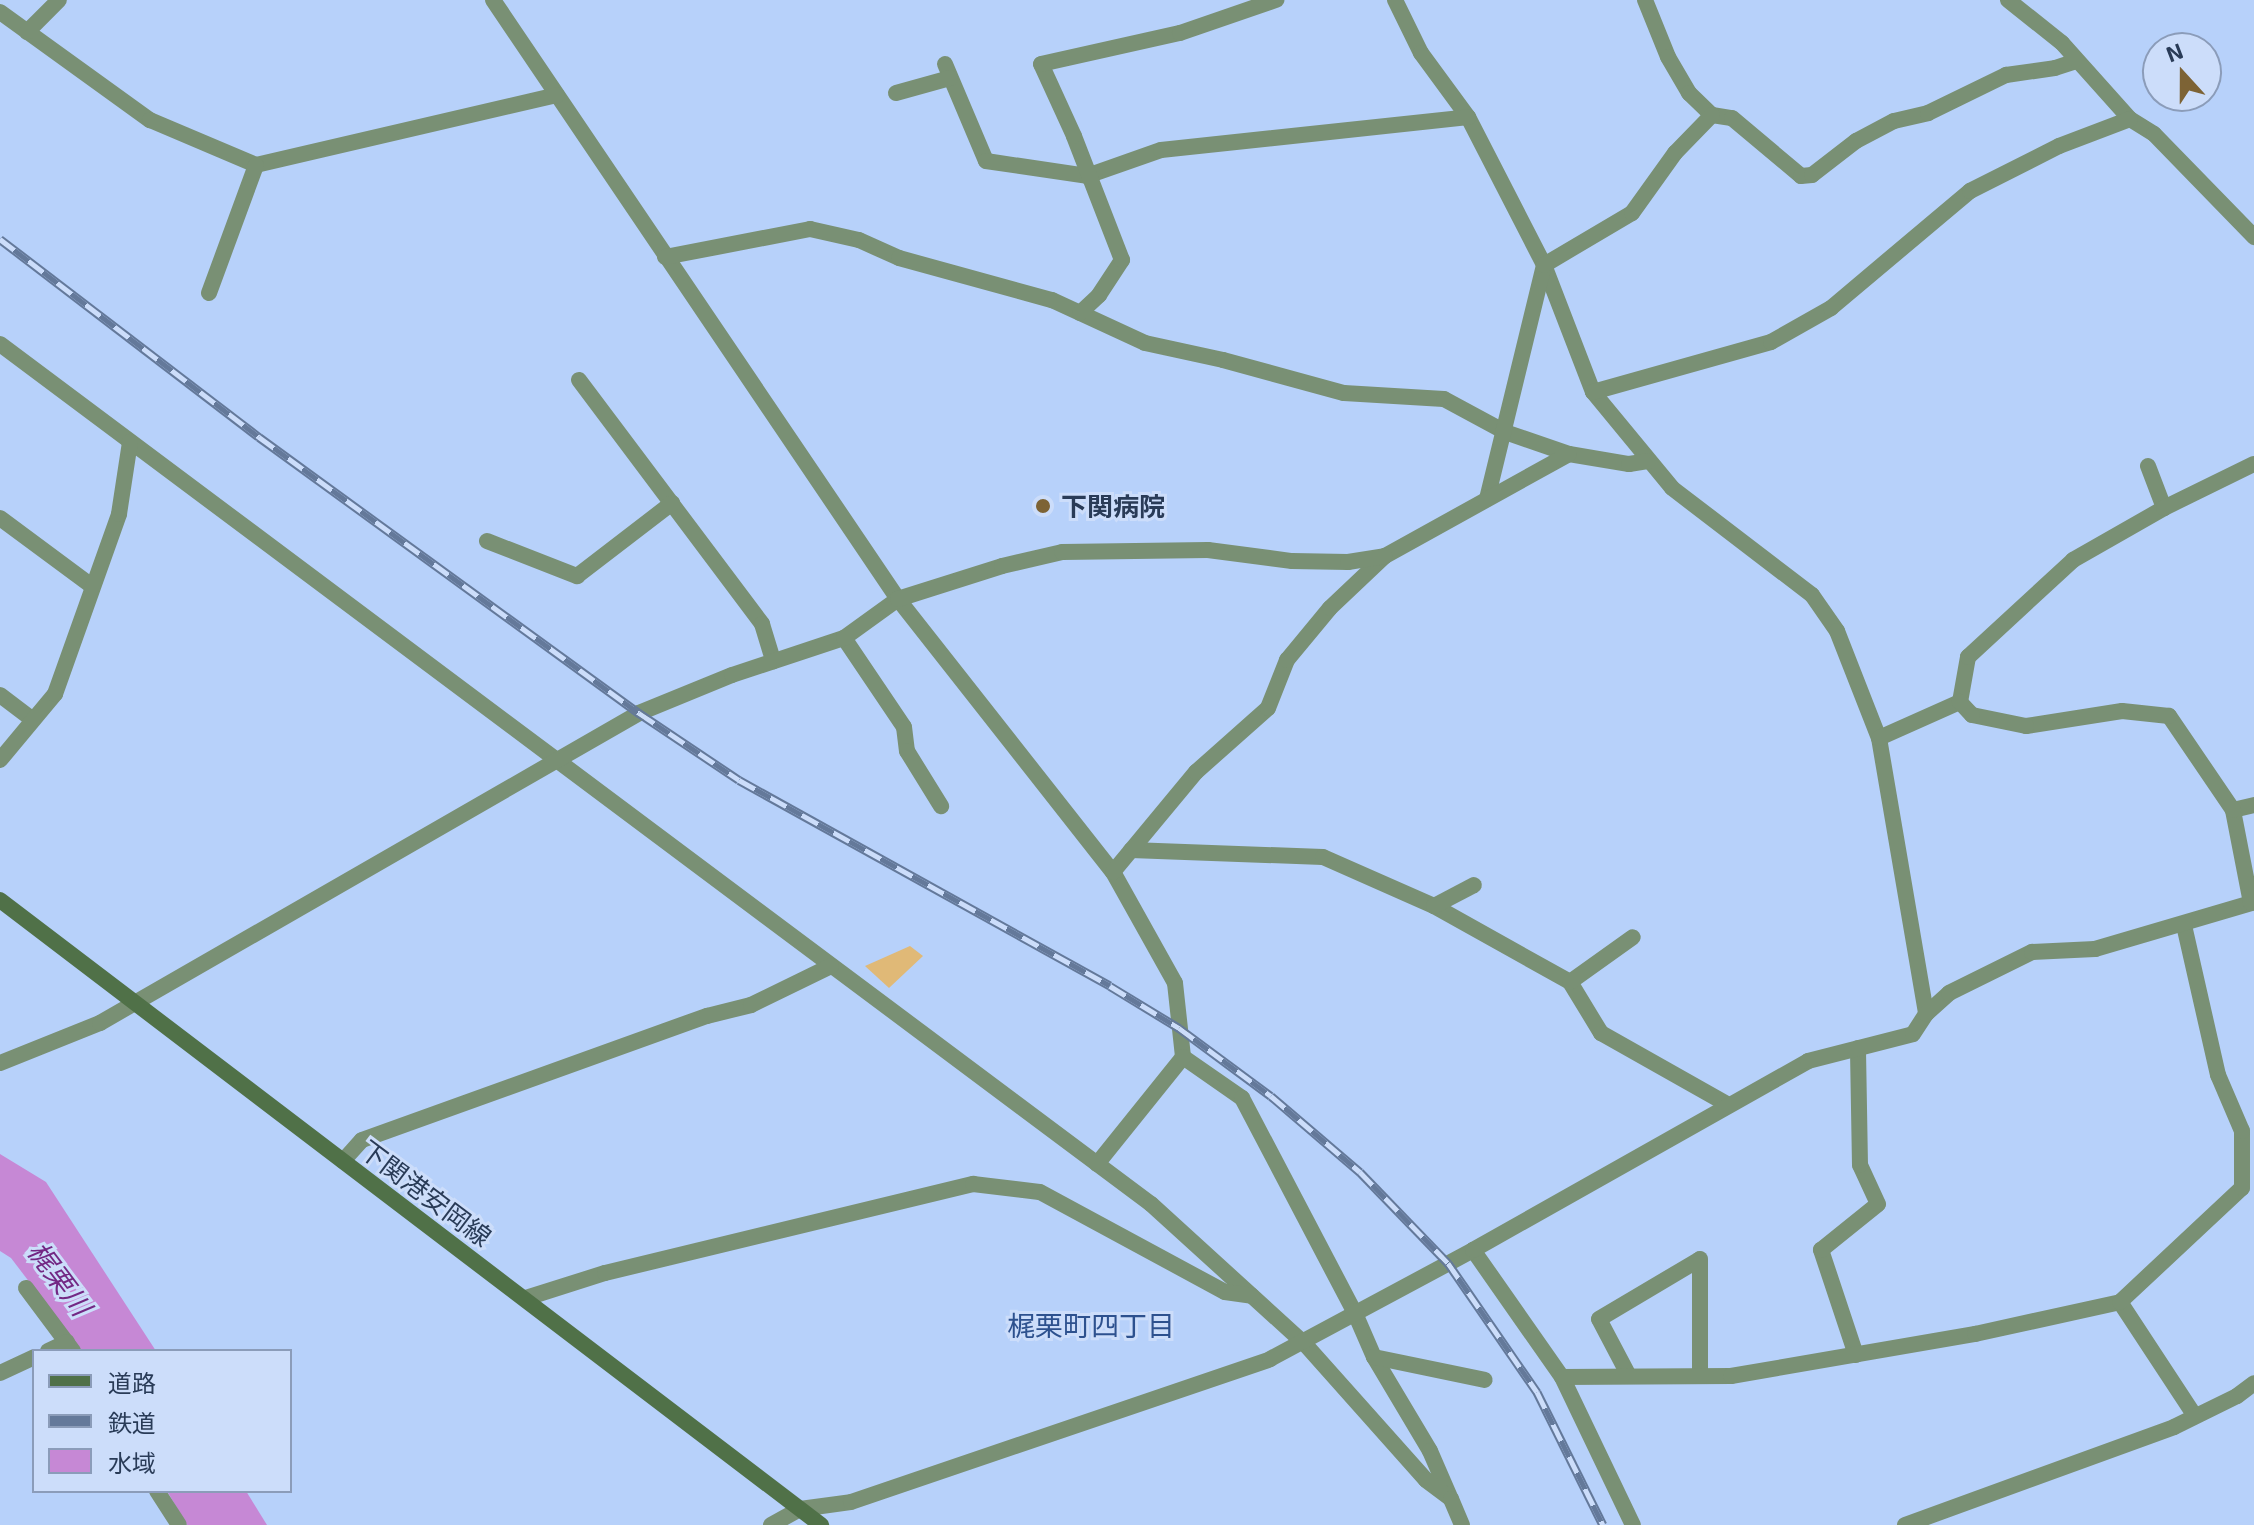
<!DOCTYPE html>
<html>
<head>
<meta charset="utf-8">
<style>
	body { margin:0 }
	#map { position:relative; width:2254px; height:1525px; overflow:hidden; background:#b7d1fa; font-family:"Exo 2","Noto Sans JP",sans-serif }
	div>[style] { position:absolute }
	.green>* { inset:0; background:#e0b977 }
	.water>* { inset:0; background:#c688d5 }
	.street>* { height:16px; margin:-8px; padding:0 8px; transform-origin:8px; border-radius:8px; background:#799074 }
	.secondary>* { height:16px; margin:-8px; padding:0 8px; transform-origin:8px; border-radius:8px; background:#507148 }
	.rail>* { height:9px; margin-top:-4.5px; transform-origin:0; background:repeating-linear-gradient(90deg,#ccddfa 0 18px,#64799a 0 36px); box-sizing:border-box; border-block:2px solid #64799a }
	.dots>* { width:22px; height:22px; translate:-50% -50%; box-sizing:border-box; border:4px solid #ccddfa; border-radius:50% }
	span { translate:-50% -50%; white-space:nowrap; text-align:center; line-height:1.15; -webkit-text-stroke:6px #ccddfa; paint-order:stroke }
	.poi-label { font-size:26px; color:#293b57; font-weight:700 }
	.left { translate:0 -50%; text-align:left }
	.street-label { font-size:26px; color:#293b57 }
	.water-label { font-size:28px; color:#732884; font-style:italic }
	.neighbourhood-label { font-size:28px; color:#2d518e }
	.legend { position:absolute; left:32px; top:1349px; width:260px; height:144px; box-sizing:border-box; background:#ccddfa; border:2px solid #8b9cb9; margin:0; padding:10px 14px; list-style:none; font-size:24px; color:#293b57 }
	.legend li { display:flex; align-items:center; gap:16px; height:40px }
	.legend b { width:40px; border:2px solid #8b9cb9 }
	.north { position:absolute; left:2142px; top:32px; width:80px; height:80px; box-sizing:border-box; background:#ccddfa; border:2px solid #8b9cb9; border-radius:50%; rotate:339deg; font-size:22px; font-weight:700; line-height:32px; text-align:center; color:#293b57 }
	.north::after { content:''; display:block; margin:auto; width:28px; height:36px; background:#7d6335; clip-path:polygon(50% 0,100% 100%,50% 72%,0 100%) }
</style>
</head>
<body>
<div id="map">
	<div class="green">
		<div style="clip-path:polygon(910px 946px,923px 956px,889px 988px,865px 966px)"></div>
	</div>
	<div class="water">
		<div style="clip-path:polygon(0 1154px,46px 1182px,156px 1351px,82px 1351px,11px 1258px,0 1251px)"></div>
		<div style="clip-path:polygon(167px 1491px,246px 1491px,267px 1525px,187px 1525px)"></div>
	</div>
	<div class="street">
		<div style="left:493px;top:0;width:723px;rotate:55.94deg"></div>
		<div style="left:898px;top:599px;width:347px;rotate:51.8deg"></div>
		<div style="left:1113px;top:872px;width:127px;rotate:60.8deg"></div>
		<div style="left:1175px;top:983px;width:74px;rotate:83.8deg"></div>
		<div style="left:1183px;top:1057px;width:72px;rotate:34.8deg"></div>
		<div style="left:1242px;top:1098px;width:241px;rotate:62.3deg"></div>
		<div style="left:1354px;top:1311px;width:50px;rotate:66.5deg"></div>
		<div style="left:1374px;top:1357px;width:109px;rotate:59.2deg"></div>
		<div style="left:1430px;top:1451px;width:50px;rotate:66.5deg"></div>
		<div style="left:1395px;top:0;width:59px;rotate:63.9deg"></div>
		<div style="left:1421px;top:53px;width:79px;rotate:53.7deg"></div>
		<div style="left:1468px;top:117px;width:166px;rotate:62.8deg"></div>
		<div style="left:1544px;top:265px;width:136px;rotate:68.9deg"></div>
		<div style="left:1593px;top:392px;width:124px;rotate:50.5deg"></div>
		<div style="left:1672px;top:488px;width:176px;rotate:37.4deg"></div>
		<div style="left:1812px;top:595px;width:44px;rotate:55.2deg"></div>
		<div style="left:1837px;top:631px;width:115px;rotate:68.6deg"></div>
		<div style="left:1879px;top:738px;width:280px;rotate:80.3deg"></div>
		<div style="left:1645px;top:0;width:61px;rotate:68deg"></div>
		<div style="left:1668px;top:57px;width:42px;rotate:59.7deg"></div>
		<div style="left:1689px;top:93px;width:32px;rotate:44deg"></div>
		<div style="left:1712px;top:115px;width:20px;rotate:9deg"></div>
		<div style="left:1732px;top:118px;width:90px;rotate:40deg"></div>
		<div style="left:1801px;top:176px;width:11px;rotate:-5deg"></div>
		<div style="left:1812px;top:175px;width:56px;rotate:-37.7deg"></div>
		<div style="left:1856px;top:141px;width:43px;rotate:-27.8deg"></div>
		<div style="left:1894px;top:121px;width:35px;rotate:-13deg"></div>
		<div style="left:1928px;top:113px;width:87px;rotate:-26deg"></div>
		<div style="left:2006px;top:75px;width:49px;rotate:-8.1deg"></div>
		<div style="left:2055px;top:68px;width:22px;rotate:-18deg"></div>
		<div style="left:2008px;top:0;width:69px;rotate:38.5deg"></div>
		<div style="left:2062px;top:43px;width:102px;rotate:48.2deg"></div>
		<div style="left:2130px;top:119px;width:28px;rotate:32deg"></div>
		<div style="left:2154px;top:134px;width:144px;rotate:45.8deg"></div>
		<div style="left:0;top:12px;width:185px;rotate:35.8deg"></div>
		<div style="left:150px;top:120px;width:115px;rotate:23deg"></div>
		<div style="left:256px;top:165px;width:309px;rotate:-13.1deg"></div>
		<div style="left:27px;top:32px;width:45px;rotate:-45deg"></div>
		<div style="left:945px;top:64px;width:105px;rotate:67.1deg"></div>
		<div style="left:986px;top:161px;width:102px;rotate:8.4deg"></div>
		<div style="left:1087px;top:176px;width:78px;rotate:-19.4deg"></div>
		<div style="left:1161px;top:150px;width:309px;rotate:-6.1deg"></div>
		<div style="left:896px;top:93px;width:56px;rotate:-15.5deg"></div>
		<div style="left:665px;top:257px;width:148px;rotate:-10.9deg"></div>
		<div style="left:810px;top:229px;width:50px;rotate:12.7deg"></div>
		<div style="left:859px;top:240px;width:44px;rotate:24.2deg"></div>
		<div style="left:899px;top:258px;width:159px;rotate:15.4deg"></div>
		<div style="left:1052px;top:300px;width:102px;rotate:24.8deg"></div>
		<div style="left:1145px;top:343px;width:80px;rotate:12.3deg"></div>
		<div style="left:1223px;top:360px;width:125px;rotate:15.3deg"></div>
		<div style="left:1344px;top:393px;width:100px;rotate:3.4deg"></div>
		<div style="left:1444px;top:399px;width:69px;rotate:28.4deg"></div>
		<div style="left:1505px;top:432px;width:68px;rotate:19deg"></div>
		<div style="left:1569px;top:454px;width:61px;rotate:9.5deg"></div>
		<div style="left:1629px;top:464px;width:19px;rotate:-9deg"></div>
		<div style="left:209px;top:293px;width:136px;rotate:-69.8deg"></div>
		<div style="left:1080px;top:313px;width:26px;rotate:-43deg"></div>
		<div style="left:1099px;top:295px;width:42px;rotate:-56.7deg"></div>
		<div style="left:1122px;top:260px;width:133px;rotate:-111.2deg"></div>
		<div style="left:1074px;top:136px;width:79px;rotate:-114.6deg"></div>
		<div style="left:1041px;top:64px;width:142px;rotate:-12.6deg"></div>
		<div style="left:1180px;top:33px;width:102px;rotate:-19deg"></div>
		<div style="left:0;top:344px;width:1437px;rotate:36.77deg"></div>
		<div style="left:1151px;top:1204px;width:207px;rotate:42.3deg"></div>
		<div style="left:1304px;top:1343px;width:183px;rotate:48.3deg"></div>
		<div style="left:1426px;top:1480px;width:31px;rotate:37deg"></div>
		<div style="left:1451px;top:1499px;width:28px;rotate:67deg"></div>
		<div style="left:579px;top:380px;width:305px;rotate:53.1deg"></div>
		<div style="left:762px;top:624px;width:39px;rotate:73deg"></div>
		<div style="left:1593px;top:392px;width:185px;rotate:-15.7deg"></div>
		<div style="left:1771px;top:342px;width:69px;rotate:-29.5deg"></div>
		<div style="left:1831px;top:308px;width:182px;rotate:-40.1deg"></div>
		<div style="left:1970px;top:191px;width:100px;rotate:-26.8deg"></div>
		<div style="left:2059px;top:146px;width:76px;rotate:-20.8deg"></div>
		<div style="left:2148px;top:466px;width:45px;rotate:69.1deg"></div>
		<div style="left:1487px;top:499px;width:241px;rotate:-76.3deg"></div>
		<div style="left:1544px;top:265px;width:102px;rotate:-30.6deg"></div>
		<div style="left:1632px;top:213px;width:74px;rotate:-54.4deg"></div>
		<div style="left:1675px;top:153px;width:53px;rotate:-45.8deg"></div>
		<div style="left:0;top:518px;width:114px;rotate:36.5deg"></div>
		<div style="left:487px;top:541px;width:97px;rotate:21.3deg"></div>
		<div style="left:577px;top:576px;width:120px;rotate:-37.5deg"></div>
		<div style="left:844px;top:638px;width:107px;rotate:56deg"></div>
		<div style="left:904px;top:727px;width:24px;rotate:83deg"></div>
		<div style="left:907px;top:751px;width:65px;rotate:58.3deg"></div>
		<div style="left:0;top:695px;width:40px;rotate:37deg"></div>
		<div style="left:1879px;top:738px;width:89px;rotate:-24deg"></div>
		<div style="left:1960px;top:702px;width:46px;rotate:-79.9deg"></div>
		<div style="left:1968px;top:657px;width:143px;rotate:-42.7deg"></div>
		<div style="left:2073px;top:560px;width:105px;rotate:-29.7deg"></div>
		<div style="left:2164px;top:508px;width:100px;rotate:-26.1deg"></div>
		<div style="left:0;top:760px;width:86px;rotate:-50.2deg"></div>
		<div style="left:55px;top:694px;width:191px;rotate:-70.4deg"></div>
		<div style="left:119px;top:514px;width:73px;rotate:-81.3deg"></div>
		<div style="left:2233px;top:810px;width:22px;rotate:-13deg"></div>
		<div style="left:1131px;top:850px;width:192px;rotate:2.1deg"></div>
		<div style="left:1323px;top:857px;width:121px;rotate:23.8deg"></div>
		<div style="left:1434px;top:906px;width:156px;rotate:29.2deg"></div>
		<div style="left:1570px;top:982px;width:60px;rotate:58.7deg"></div>
		<div style="left:1601px;top:1033px;width:147px;rotate:29.4deg"></div>
		<div style="left:1113px;top:872px;width:130px;rotate:-50.3deg"></div>
		<div style="left:1196px;top:772px;width:96px;rotate:-41.6deg"></div>
		<div style="left:1268px;top:708px;width:52px;rotate:-68.4deg"></div>
		<div style="left:1287px;top:660px;width:67px;rotate:-50.4deg"></div>
		<div style="left:1330px;top:608px;width:76px;rotate:-43.4deg"></div>
		<div style="left:1385px;top:556px;width:210px;rotate:-29deg"></div>
		<div style="left:1434px;top:906px;width:45px;rotate:-27.7deg"></div>
		<div style="left:1570px;top:982px;width:77px;rotate:-35.5deg"></div>
		<div style="left:0;top:1063px;width:108px;rotate:-21.8deg"></div>
		<div style="left:100px;top:1023px;width:622px;rotate:-29.9deg"></div>
		<div style="left:639px;top:713px;width:100px;rotate:-22.2deg"></div>
		<div style="left:732px;top:675px;width:118px;rotate:-18.3deg"></div>
		<div style="left:844px;top:638px;width:67px;rotate:-35.8deg"></div>
		<div style="left:898px;top:599px;width:109px;rotate:-17.6deg"></div>
		<div style="left:1002px;top:566px;width:62px;rotate:-13.1deg"></div>
		<div style="left:1062px;top:552px;width:146px;rotate:-0.8deg"></div>
		<div style="left:1208px;top:550px;width:85px;rotate:7.5deg"></div>
		<div style="left:1292px;top:561px;width:56px;rotate:1deg"></div>
		<div style="left:1348px;top:562px;width:37px;rotate:-9deg"></div>
		<div style="left:343px;top:1161px;width:28px;rotate:-48deg"></div>
		<div style="left:362px;top:1140px;width:367px;rotate:-19.8deg"></div>
		<div style="left:707px;top:1016px;width:45px;rotate:-14deg"></div>
		<div style="left:751px;top:1005px;width:89px;rotate:-26deg"></div>
		<div style="left:1097px;top:1164px;width:137px;rotate:-51.2deg"></div>
		<div style="left:1473px;top:1250px;width:155px;rotate:55deg"></div>
		<div style="left:1562px;top:1377px;width:164px;rotate:64.4deg"></div>
		<div style="left:26px;top:1288px;width:79px;rotate:53.3deg"></div>
		<div style="left:526px;top:1298px;width:83px;rotate:-17.6deg"></div>
		<div style="left:605px;top:1273px;width:379px;rotate:-13.6deg"></div>
		<div style="left:973px;top:1184px;width:67px;rotate:6.8deg"></div>
		<div style="left:1040px;top:1192px;width:210px;rotate:28.4deg"></div>
		<div style="left:1225px;top:1292px;width:27px;rotate:8deg"></div>
		<div style="left:2120px;top:1302px;width:136px;rotate:56.7deg"></div>
		<div style="left:48px;top:1351px;width:21px;rotate:-25deg"></div>
		<div style="left:1856px;top:1355px;width:111px;rotate:-108.4deg"></div>
		<div style="left:1821px;top:1250px;width:73px;rotate:-38.9deg"></div>
		<div style="left:1878px;top:1204px;width:43px;rotate:-114.8deg"></div>
		<div style="left:1860px;top:1165px;width:117px;rotate:-91deg"></div>
		<div style="left:1374px;top:1357px;width:113px;rotate:11.7deg"></div>
		<div style="left:0;top:1373px;width:38px;rotate:-25deg"></div>
		<div style="left:1629px;top:1376px;width:64px;rotate:-117.8deg"></div>
		<div style="left:1599px;top:1319px;width:117px;rotate:-30.7deg"></div>
		<div style="left:1700px;top:1259px;width:117px;rotate:90deg"></div>
		<div style="left:1562px;top:1377px;width:169px;rotate:-0.3deg"></div>
		<div style="left:1731px;top:1376px;width:248px;rotate:-9.8deg"></div>
		<div style="left:1975px;top:1334px;width:148px;rotate:-12.4deg"></div>
		<div style="left:2120px;top:1302px;width:167px;rotate:-43.1deg"></div>
		<div style="left:2242px;top:1188px;width:57px;rotate:-90deg"></div>
		<div style="left:2242px;top:1131px;width:61px;rotate:-113.2deg"></div>
		<div style="left:2218px;top:1075px;width:154px;rotate:-102.8deg"></div>
		<div style="left:157px;top:1491px;width:40px;rotate:57.1deg"></div>
		<div style="left:771px;top:1525px;width:33px;rotate:-29deg"></div>
		<div style="left:800px;top:1509px;width:51px;rotate:-7.8deg"></div>
		<div style="left:851px;top:1502px;width:443px;rotate:-18.8deg"></div>
		<div style="left:1270px;top:1359px;width:230px;rotate:-28.2deg"></div>
		<div style="left:1473px;top:1250px;width:385px;rotate:-29.4deg"></div>
		<div style="left:1808px;top:1061px;width:108px;rotate:-14.4deg"></div>
		<div style="left:1913px;top:1034px;width:24px;rotate:-57deg"></div>
		<div style="left:1926px;top:1014px;width:31px;rotate:-42deg"></div>
		<div style="left:1949px;top:993px;width:93px;rotate:-26.3deg"></div>
		<div style="left:2032px;top:952px;width:63px;rotate:-2.7deg"></div>
		<div style="left:2095px;top:949px;width:163px;rotate:-16.4deg"></div>
		<div style="left:2251px;top:903px;width:95px;rotate:-101deg"></div>
		<div style="left:2233px;top:810px;width:114px;rotate:-124.2deg"></div>
		<div style="left:2169px;top:716px;width:47px;rotate:-173.9deg"></div>
		<div style="left:2122px;top:711px;width:97px;rotate:171.1deg"></div>
		<div style="left:2026px;top:726px;width:55px;rotate:-168.5deg"></div>
		<div style="left:1972px;top:715px;width:18px;rotate:-133deg"></div>
		<div style="left:1905px;top:1525px;width:286px;rotate:-20deg"></div>
		<div style="left:2174px;top:1427px;width:70px;rotate:-26.2deg"></div>
		<div style="left:2237px;top:1396px;width:21px;rotate:-37deg"></div>
	</div>
	<div class="secondary">
		<div style="left:0;top:900px;width:1032px;rotate:37.28deg"></div>
	</div>
	<div class="rail">
		<div style="left:0;top:239px;width:326px;rotate:37.4deg"></div>
		<div style="left:259px;top:437px;width:470px;rotate:36deg"></div>
		<div style="left:639px;top:713px;width:120px;rotate:33.8deg"></div>
		<div style="left:739px;top:780px;width:424px;rotate:29deg"></div>
		<div style="left:1110px;top:986px;width:81px;rotate:31.3deg"></div>
		<div style="left:1179px;top:1028px;width:114px;rotate:36.5deg"></div>
		<div style="left:1271px;top:1096px;width:117px;rotate:40.5deg"></div>
		<div style="left:1360px;top:1172px;width:127px;rotate:46deg"></div>
		<div style="left:1448px;top:1263px;width:157px;rotate:55.4deg"></div>
		<div style="left:1537px;top:1392px;width:148px;rotate:63.6deg"></div>
	</div>
	<div class="dots">
		<div style="left:1043px;top:506px;background:#7d6335"></div>
	</div>
	<div class="poi-label">
		<span class="left" style="left:1061px;top:506px">下関病院</span>
	</div>
	<div class="street-label">
		<span style="left:426px;top:1193px;rotate:37deg">下関港安岡線</span>
	</div>
	<div class="water-label">
		<span style="left:60px;top:1278px;rotate:53deg">梶栗川</span>
	</div>
	<div class="neighbourhood-label">
		<span style="left:1091px;top:1325px">梶栗町四丁目</span>
	</div>
	<ul class="legend">
	<li><b style="height:10px;background:#507148"></b>道路</li>
	<li><b style="height:10px;background:#64799a"></b>鉄道</li>
	<li><b style="height:22px;background:#c688d5"></b>水域</li>
	</ul>
	<div class="north">N</div>
</div>
</body>
</html>
